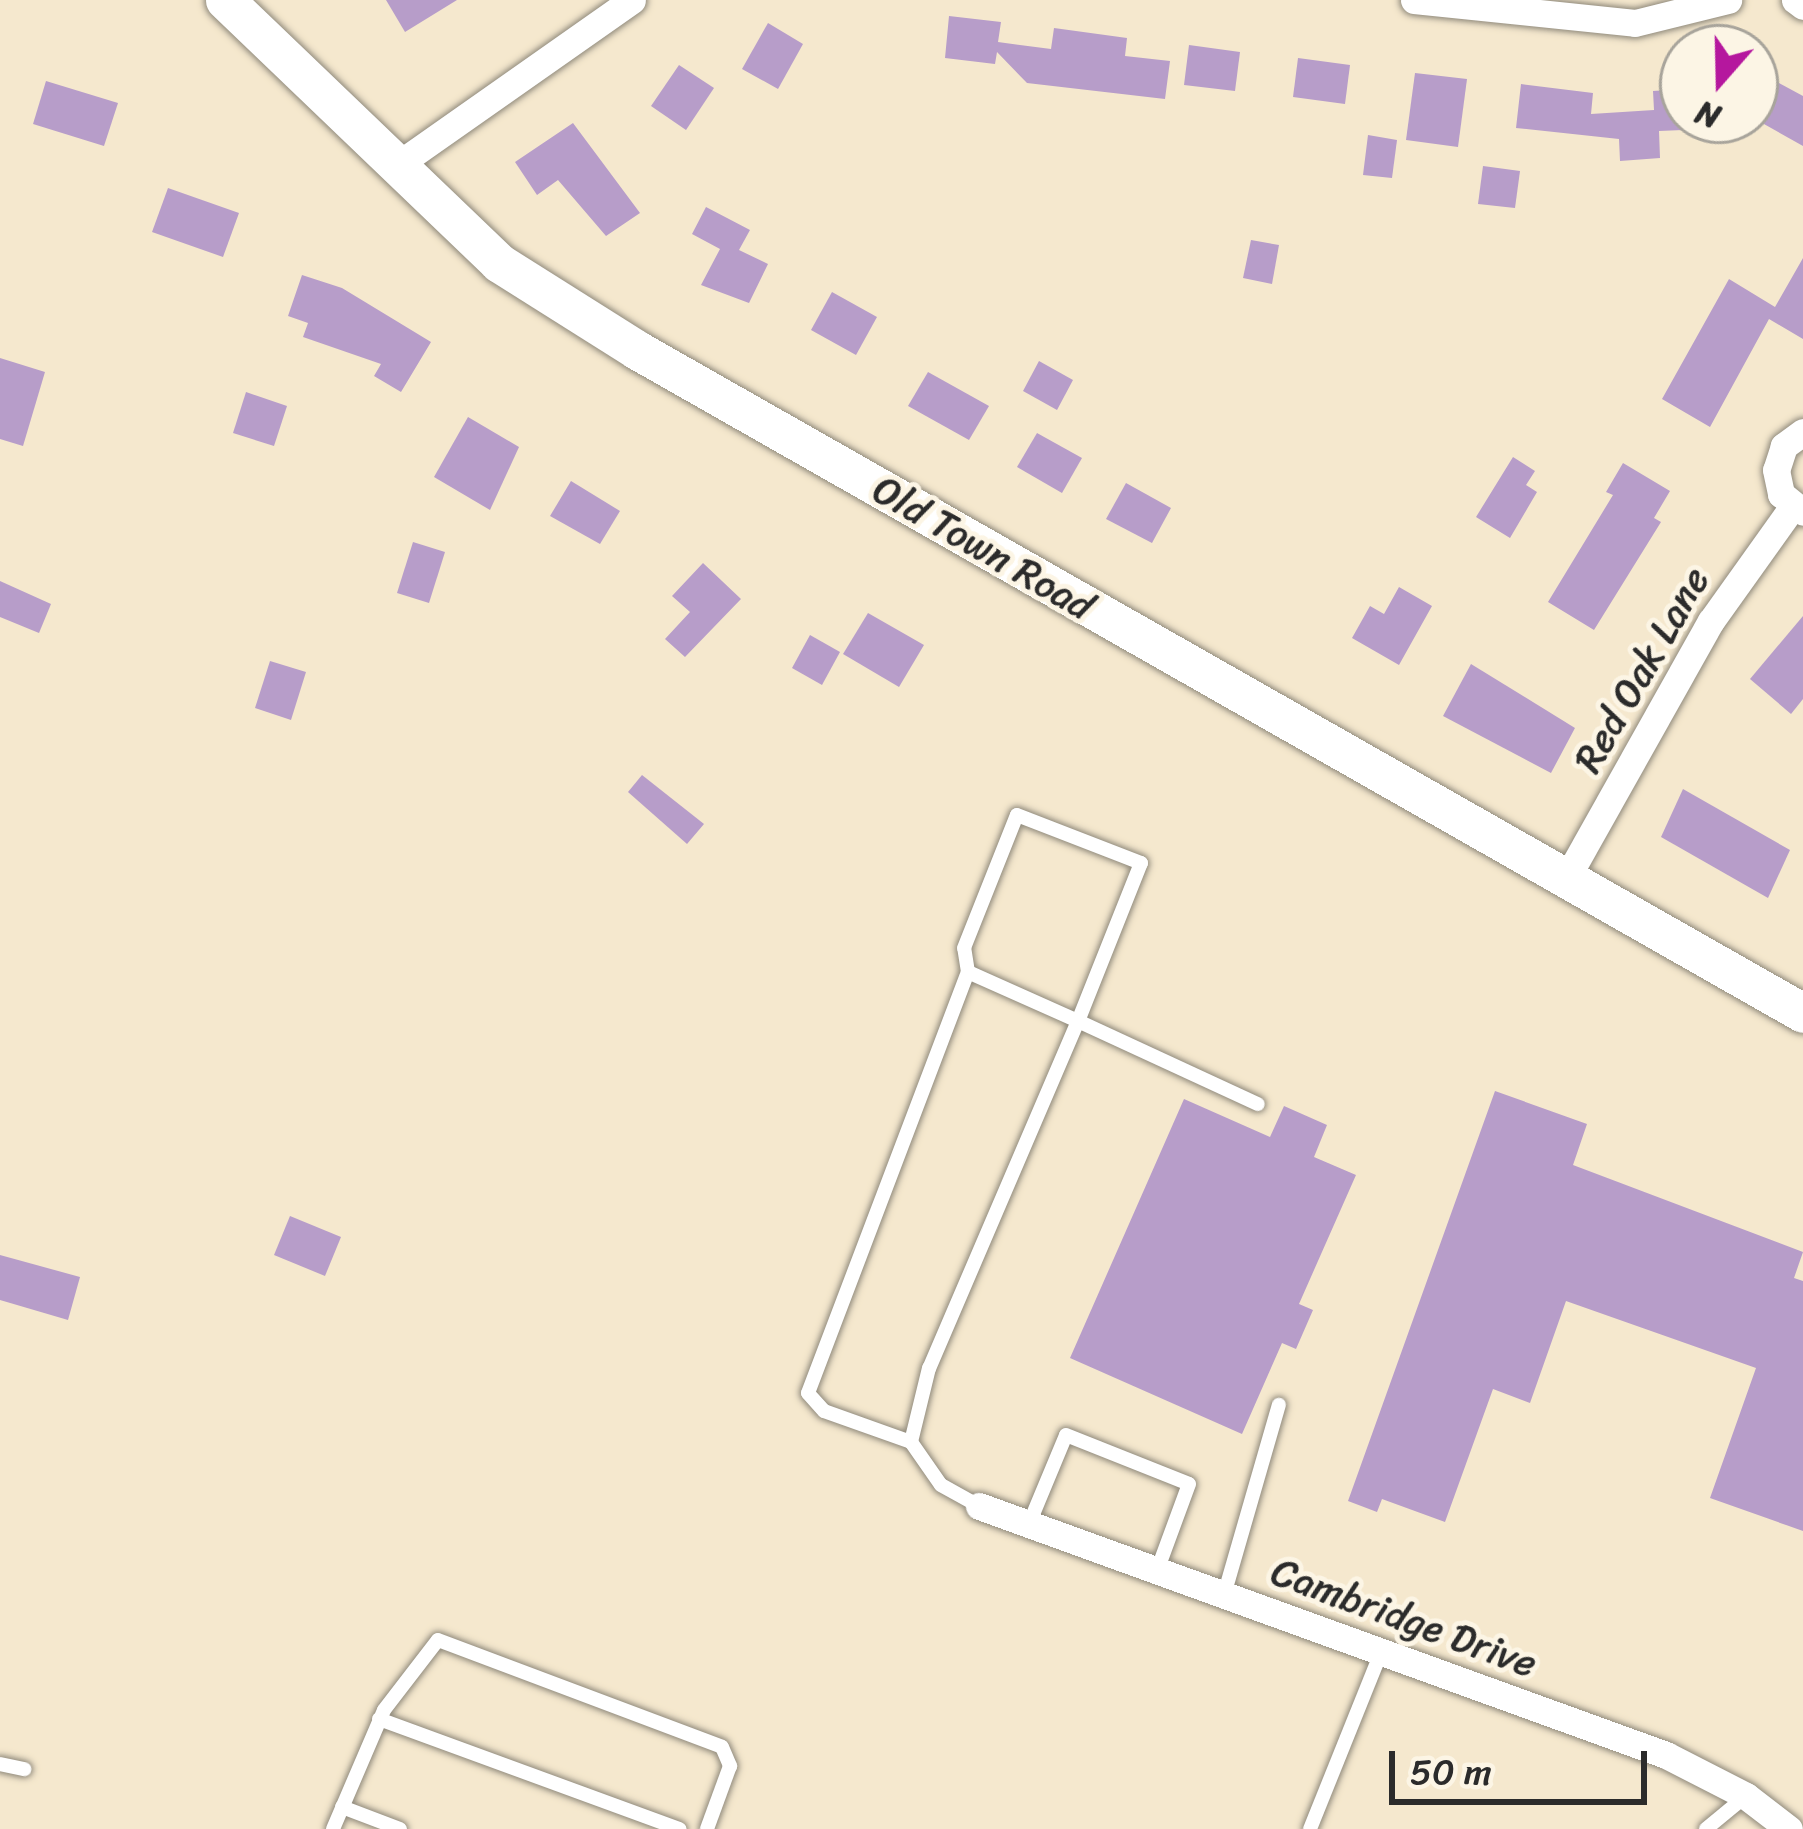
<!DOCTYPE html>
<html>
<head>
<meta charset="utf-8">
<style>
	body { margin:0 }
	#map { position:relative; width:1803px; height:1829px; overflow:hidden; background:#f5e8ce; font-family:Sriracha,sans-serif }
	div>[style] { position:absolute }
	.building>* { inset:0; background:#b79dc9 }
	.roads { filter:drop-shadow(0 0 3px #908a7c) drop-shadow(0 0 3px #908a7c) }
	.service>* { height:14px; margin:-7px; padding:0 7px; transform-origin:7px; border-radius:7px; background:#fff }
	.minor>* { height:27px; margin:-13.5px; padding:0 13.5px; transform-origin:13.5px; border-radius:13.5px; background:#fff }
	.secondary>* { height:39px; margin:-19.5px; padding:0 19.5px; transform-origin:19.5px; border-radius:19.5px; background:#fff }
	span { translate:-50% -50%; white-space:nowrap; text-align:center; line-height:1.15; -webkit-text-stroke:10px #fcf5e5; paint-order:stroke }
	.street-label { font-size:39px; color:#2b2b2b }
	.north { position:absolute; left:1659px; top:24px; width:120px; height:120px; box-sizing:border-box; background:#fcf5e5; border:3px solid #a8a49b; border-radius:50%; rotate:200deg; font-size:33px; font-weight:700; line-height:48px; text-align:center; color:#2b2b2b }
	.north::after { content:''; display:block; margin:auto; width:42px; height:54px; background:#b5179e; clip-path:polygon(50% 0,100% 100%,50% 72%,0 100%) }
	.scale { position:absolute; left:1389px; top:1751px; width:258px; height:54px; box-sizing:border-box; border:6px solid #2b2b2b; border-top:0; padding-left:15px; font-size:36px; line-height:42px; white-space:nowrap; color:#2b2b2b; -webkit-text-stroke:9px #fcf5e5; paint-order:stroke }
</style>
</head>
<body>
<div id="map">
	<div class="building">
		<div style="clip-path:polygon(386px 0,457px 0,405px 32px)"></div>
		<div style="clip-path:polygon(949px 16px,1001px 22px,998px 42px,1051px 49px,1054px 28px,1127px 38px,1125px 56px,1170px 61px,1165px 99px,1027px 83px,997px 52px,995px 64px,945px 58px)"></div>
		<div style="clip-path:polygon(768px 23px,803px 44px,778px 89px,742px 69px)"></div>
		<div style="clip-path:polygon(1189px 45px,1240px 52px,1235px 91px,1184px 85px)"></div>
		<div style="clip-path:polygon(1298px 58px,1350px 65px,1345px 104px,1293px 97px)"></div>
		<div style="clip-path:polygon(679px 65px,714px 88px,686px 130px,651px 106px)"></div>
		<div style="clip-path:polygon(1415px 73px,1467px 79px,1458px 147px,1406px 140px)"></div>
		<div style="clip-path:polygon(1766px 76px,1803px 96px,1803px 146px,1755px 119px)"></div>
		<div style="clip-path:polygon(46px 81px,118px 103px,104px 146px,33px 124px)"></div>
		<div style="clip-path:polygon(1521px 84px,1593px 93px,1591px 114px,1654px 110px,1653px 91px,1683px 89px,1683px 130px,1659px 131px,1660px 158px,1620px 161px,1619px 139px,1516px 128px)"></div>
		<div style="clip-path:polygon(573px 123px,640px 213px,606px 236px,558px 180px,537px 195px,515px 162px)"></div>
		<div style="clip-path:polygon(1368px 135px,1397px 140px,1392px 178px,1363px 175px)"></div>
		<div style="clip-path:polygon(1483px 166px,1520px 171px,1515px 208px,1478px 204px)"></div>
		<div style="clip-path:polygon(168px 188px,239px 213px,223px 257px,152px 232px)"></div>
		<div style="clip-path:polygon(706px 207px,750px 230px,739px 250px,768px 264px,749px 303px,701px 285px,720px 249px,692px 234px)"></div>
		<div style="clip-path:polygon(1251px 240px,1279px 245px,1272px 284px,1243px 278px)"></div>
		<div style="clip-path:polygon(1803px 258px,1803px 339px,1769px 319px,1710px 427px,1662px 399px,1729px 279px,1775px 307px)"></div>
		<div style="clip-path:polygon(302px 275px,342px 288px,431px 342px,401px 392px,374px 376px,381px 364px,303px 337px,308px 323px,288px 316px)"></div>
		<div style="clip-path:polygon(832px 292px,877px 317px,856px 355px,811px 330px)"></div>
		<div style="clip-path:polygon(0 358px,45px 372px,23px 446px,0 439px)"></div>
		<div style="clip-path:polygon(1039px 361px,1073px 380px,1057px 410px,1023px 391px)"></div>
		<div style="clip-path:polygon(928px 372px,989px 406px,969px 440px,908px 406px)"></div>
		<div style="clip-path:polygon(246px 392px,287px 406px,274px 446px,233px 433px)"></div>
		<div style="clip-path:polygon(468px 417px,519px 447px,490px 510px,434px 477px)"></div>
		<div style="clip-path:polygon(1037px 433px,1082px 458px,1062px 493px,1017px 467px)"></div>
		<div style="clip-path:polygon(1513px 457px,1535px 471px,1526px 485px,1537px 492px,1510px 538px,1476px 517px)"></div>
		<div style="clip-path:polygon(1623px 463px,1670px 491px,1654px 518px,1661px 522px,1594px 630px,1548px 602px,1613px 495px,1606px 492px)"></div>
		<div style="clip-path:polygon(571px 481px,620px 511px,600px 544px,550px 516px)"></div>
		<div style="clip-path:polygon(1126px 483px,1171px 508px,1152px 543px,1106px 519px)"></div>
		<div style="clip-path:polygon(413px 542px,445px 552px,429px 603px,397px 593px)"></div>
		<div style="clip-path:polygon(703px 563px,741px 599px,685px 657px,665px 639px,690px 612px,672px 596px)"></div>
		<div style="clip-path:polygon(0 581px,51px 604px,39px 633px,0 617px)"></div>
		<div style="clip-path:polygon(1399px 587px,1432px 606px,1399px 665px,1352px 638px,1370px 606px,1384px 614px)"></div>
		<div style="clip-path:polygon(868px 613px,924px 645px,899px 687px,843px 654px)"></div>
		<div style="clip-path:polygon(1803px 616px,1803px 699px,1791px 714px,1750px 679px)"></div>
		<div style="clip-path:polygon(810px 635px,840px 652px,822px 685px,792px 668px)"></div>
		<div style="clip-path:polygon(270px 661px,306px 672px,291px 720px,255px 708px)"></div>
		<div style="clip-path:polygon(1471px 664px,1575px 728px,1551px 773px,1443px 716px)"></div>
		<div style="clip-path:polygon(642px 775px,704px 824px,687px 844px,628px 792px)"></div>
		<div style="clip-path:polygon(1683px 789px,1790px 850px,1768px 898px,1661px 837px)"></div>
		<div style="clip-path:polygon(1495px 1091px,1587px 1124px,1573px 1165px,1803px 1252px,1794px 1278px,1803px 1281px,1803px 1531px,1710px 1498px,1756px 1368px,1566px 1301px,1530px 1403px,1493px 1389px,1445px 1522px,1382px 1499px,1377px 1512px,1348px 1501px)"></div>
		<div style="clip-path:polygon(1184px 1099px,1270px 1137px,1284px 1106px,1327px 1125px,1314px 1157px,1356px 1175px,1299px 1304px,1313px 1310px,1296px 1349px,1282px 1343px,1242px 1434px,1070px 1358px)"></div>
		<div style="clip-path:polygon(290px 1216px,341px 1237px,325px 1276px,274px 1255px)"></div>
		<div style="clip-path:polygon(0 1255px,80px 1277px,68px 1320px,0 1300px)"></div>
	</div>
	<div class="roads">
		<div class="service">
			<div style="left:968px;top:972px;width:24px;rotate:-99deg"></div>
			<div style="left:964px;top:948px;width:143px;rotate:-68.3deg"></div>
			<div style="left:1017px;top:815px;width:133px;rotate:21.2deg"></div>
			<div style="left:1141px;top:863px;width:170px;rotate:111.7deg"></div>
			<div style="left:1078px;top:1021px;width:198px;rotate:24.8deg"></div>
			<div style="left:911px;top:1442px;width:92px;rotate:-160.4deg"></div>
			<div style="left:824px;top:1411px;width:24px;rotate:-132deg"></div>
			<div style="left:808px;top:1393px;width:450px;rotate:-69.2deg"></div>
			<div style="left:968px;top:972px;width:120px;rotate:24deg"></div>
			<div style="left:1078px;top:1021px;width:378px;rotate:113.2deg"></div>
			<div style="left:929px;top:1368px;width:76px;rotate:103.7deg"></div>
			<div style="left:911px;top:1442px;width:52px;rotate:55.1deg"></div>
			<div style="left:941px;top:1485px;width:43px;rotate:28.9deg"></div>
			<div style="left:1029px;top:1524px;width:96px;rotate:-67.4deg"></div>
			<div style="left:1066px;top:1435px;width:132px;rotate:21.7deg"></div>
			<div style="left:1189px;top:1484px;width:93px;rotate:110.2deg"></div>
			<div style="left:1224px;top:1595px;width:198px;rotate:-73.9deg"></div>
			<div style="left:379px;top:1719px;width:320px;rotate:20.1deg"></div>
			<div style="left:0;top:1764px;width:25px;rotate:12deg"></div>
			<div style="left:342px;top:1807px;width:62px;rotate:20.8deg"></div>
			<div style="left:333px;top:1829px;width:129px;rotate:-66.8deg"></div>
			<div style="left:384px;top:1710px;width:88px;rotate:-52.4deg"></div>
			<div style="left:438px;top:1640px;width:303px;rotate:20.6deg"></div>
			<div style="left:722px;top:1747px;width:21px;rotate:67deg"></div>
			<div style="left:730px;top:1766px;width:67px;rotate:110.1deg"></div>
			<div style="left:1310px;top:1829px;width:191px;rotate:-68.1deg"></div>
			<div style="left:1706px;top:1829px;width:52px;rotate:-39.5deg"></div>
		</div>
		<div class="minor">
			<div style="left:1414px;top:0;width:222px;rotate:5.9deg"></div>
			<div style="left:1635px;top:23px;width:96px;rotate:-13.9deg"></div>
			<div style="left:1795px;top:0;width:10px;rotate:37deg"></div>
			<div style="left:393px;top:168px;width:292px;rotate:-35.1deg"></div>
			<div style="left:1803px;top:432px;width:24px;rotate:144deg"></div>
			<div style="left:1784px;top:446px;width:25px;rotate:108deg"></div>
			<div style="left:1776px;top:470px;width:25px;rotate:78deg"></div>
			<div style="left:1781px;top:494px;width:28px;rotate:39deg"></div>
			<div style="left:1566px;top:879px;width:296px;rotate:-60.7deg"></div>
			<div style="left:1711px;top:621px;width:141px;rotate:-54.5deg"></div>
			<div style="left:979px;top:1506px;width:731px;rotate:19.92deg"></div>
			<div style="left:1666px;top:1755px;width:90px;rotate:27.1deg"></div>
			<div style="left:1746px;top:1796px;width:54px;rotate:37.5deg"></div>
		</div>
		<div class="secondary">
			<div style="left:225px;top:0;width:380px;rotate:43.8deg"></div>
			<div style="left:499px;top:263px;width:163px;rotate:32.2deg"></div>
			<div style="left:637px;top:350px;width:1341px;rotate:29.62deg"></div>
		</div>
	</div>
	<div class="street-label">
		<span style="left:983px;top:548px;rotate:30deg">Old Town Road</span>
		<span style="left:1642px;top:670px;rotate:-60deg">Red Oak Lane</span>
		<span style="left:1404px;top:1618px;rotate:20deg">Cambridge Drive</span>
	</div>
	<div class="north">N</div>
	<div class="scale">50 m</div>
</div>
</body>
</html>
